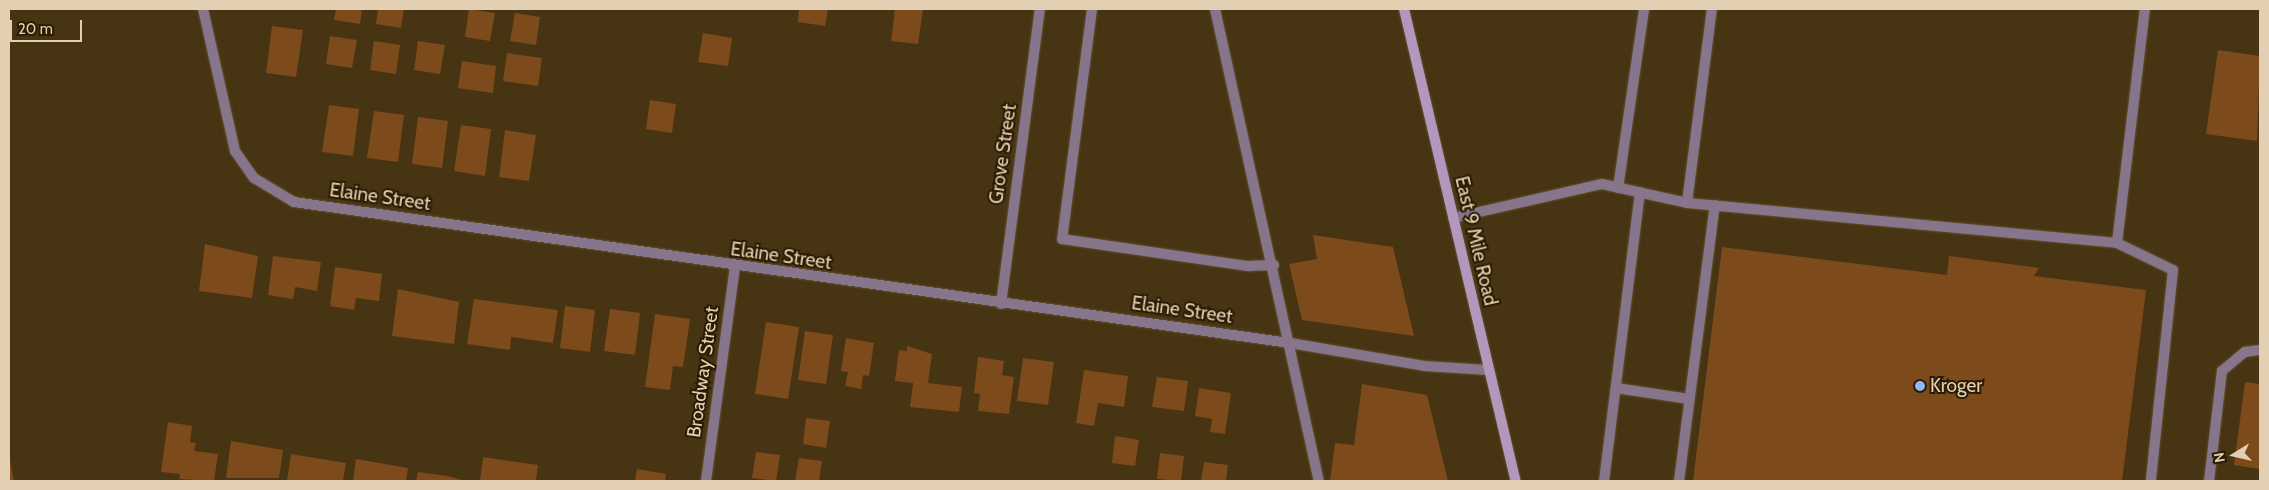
<!DOCTYPE html>
<html>
<head>
<meta charset="utf-8">
<style>
	body { margin:0 }
	#map { position:relative; width:2269px; height:490px; overflow:hidden; background:#473412; font-family:Cabin,sans-serif }
	div>[style] { position:absolute }
	.building>* { inset:0; background:#7d4a1c }
	.roads { filter:drop-shadow(0 0 1px #63502f) drop-shadow(0 0 1px #63502f) }
	.lane>* { height:10px; margin:-5px; padding:0 5px; transform-origin:5px; border-radius:5px; background:#87758c }
	.street>* { height:10px; margin:-5px; padding:0 5px; transform-origin:5px; border-radius:5px; background:#87758c }
	.secondary>* { height:10px; margin:-5px; padding:0 5px; transform-origin:5px; border-radius:5px; background:#b497bc }
	.dots>* { width:14px; height:14px; translate:-50% -50%; box-sizing:border-box; border:2px solid #2a1c02; border-radius:50% }
	span { translate:-50% -50%; white-space:nowrap; text-align:center; line-height:1.15; -webkit-text-stroke:4px #2a1c02; paint-order:stroke }
	.street-label { font-size:19px; color:#e3cfb1 }
	.poi-label { font-size:19px; color:#e3cfb1 }
	.left { translate:0 -50%; text-align:left }
	.frame { position:absolute; inset:0; border:10px solid #e3cfb1; pointer-events:none }
	.north { position:absolute; left:2209px; top:430px; width:50px; height:50px; -webkit-text-stroke:4px #2a1c02; paint-order:stroke; rotate:260deg; font-size:14px; font-weight:700; line-height:20px; text-align:center; color:#e3cfb1 }
	.north::after { content:''; display:block; margin:auto; width:18px; height:22px; background:#e3cfb1; clip-path:polygon(50% 0,100% 100%,50% 72%,0 100%) }
	.scale { position:absolute; left:10px; top:20px; width:72px; height:22px; box-sizing:border-box; border:2px solid #e3cfb1; border-top:0; padding-left:6px; font-size:15px; line-height:18px; white-space:nowrap; color:#e3cfb1; -webkit-text-stroke:4px #2a1c02; paint-order:stroke }
</style>
</head>
<body>
<div id="map">
	<div class="building">
		<div style="clip-path:polygon(336px 9px,362px 9px,360px 24px,334px 20px)"></div>
		<div style="clip-path:polygon(378px 9px,404px 9px,401px 28px,376px 24px)"></div>
		<div style="clip-path:polygon(469px 9px,495px 13px,490px 41px,465px 37px)"></div>
		<div style="clip-path:polygon(799px 9px,828px 9px,825px 26px,798px 22px)"></div>
		<div style="clip-path:polygon(895px 9px,923px 9px,918px 44px,891px 41px)"></div>
		<div style="clip-path:polygon(515px 13px,540px 17px,536px 45px,510px 41px)"></div>
		<div style="clip-path:polygon(272px 26px,303px 30px,296px 77px,266px 73px)"></div>
		<div style="clip-path:polygon(703px 33px,732px 38px,728px 66px,698px 62px)"></div>
		<div style="clip-path:polygon(330px 36px,357px 40px,352px 68px,326px 64px)"></div>
		<div style="clip-path:polygon(374px 41px,400px 45px,396px 74px,370px 70px)"></div>
		<div style="clip-path:polygon(418px 41px,445px 45px,440px 74px,414px 70px)"></div>
		<div style="clip-path:polygon(2218px 50px,2260px 56px,2257px 141px,2206px 134px)"></div>
		<div style="clip-path:polygon(507px 53px,542px 58px,538px 86px,503px 81px)"></div>
		<div style="clip-path:polygon(462px 61px,496px 66px,493px 93px,458px 88px)"></div>
		<div style="clip-path:polygon(650px 100px,676px 104px,672px 133px,646px 129px)"></div>
		<div style="clip-path:polygon(329px 105px,359px 109px,353px 156px,322px 152px)"></div>
		<div style="clip-path:polygon(374px 111px,404px 115px,398px 162px,367px 158px)"></div>
		<div style="clip-path:polygon(418px 117px,448px 121px,442px 168px,412px 164px)"></div>
		<div style="clip-path:polygon(461px 125px,491px 129px,485px 176px,454px 171px)"></div>
		<div style="clip-path:polygon(505px 130px,536px 135px,529px 181px,499px 177px)"></div>
		<div style="clip-path:polygon(1313px 235px,1393px 247px,1414px 336px,1302px 320px,1289px 264px,1317px 259px)"></div>
		<div style="clip-path:polygon(205px 244px,258px 256px,252px 298px,199px 291px)"></div>
		<div style="clip-path:polygon(1722px 247px,1947px 275px,1949px 256px,2039px 268px,2034px 276px,2146px 290px,2122px 481px,1693px 481px)"></div>
		<div style="clip-path:polygon(273px 256px,321px 262px,317px 291px,295px 287px,293px 299px,268px 295px)"></div>
		<div style="clip-path:polygon(335px 267px,382px 274px,379px 301px,356px 298px,354px 310px,330px 306px)"></div>
		<div style="clip-path:polygon(398px 289px,459px 302px,454px 344px,392px 336px)"></div>
		<div style="clip-path:polygon(474px 299px,558px 310px,553px 343px,511px 337px,510px 350px,467px 344px)"></div>
		<div style="clip-path:polygon(565px 306px,595px 310px,590px 352px,560px 348px)"></div>
		<div style="clip-path:polygon(610px 309px,640px 313px,635px 355px,604px 351px)"></div>
		<div style="clip-path:polygon(655px 314px,690px 319px,683px 367px,673px 366px,670px 390px,645px 387px)"></div>
		<div style="clip-path:polygon(766px 322px,799px 327px,788px 399px,755px 394px)"></div>
		<div style="clip-path:polygon(805px 331px,833px 335px,826px 384px,798px 380px)"></div>
		<div style="clip-path:polygon(846px 338px,874px 343px,869px 376px,863px 375px,861px 389px,845px 386px,848px 372px,841px 371px)"></div>
		<div style="clip-path:polygon(907px 346px,932px 354px,928px 383px,962px 387px,959px 412px,910px 407px,913px 383px,895px 381px,899px 350px,907px 351px)"></div>
		<div style="clip-path:polygon(978px 357px,1004px 361px,1002px 375px,1014px 377px,1009px 414px,978px 411px,980px 394px,974px 393px)"></div>
		<div style="clip-path:polygon(1023px 358px,1054px 362px,1048px 405px,1017px 401px)"></div>
		<div style="clip-path:polygon(1084px 370px,1128px 376px,1124px 407px,1098px 403px,1094px 426px,1076px 423px)"></div>
		<div style="clip-path:polygon(1157px 377px,1188px 381px,1184px 411px,1152px 407px)"></div>
		<div style="clip-path:polygon(2245px 382px,2260px 384px,2260px 469px,2234px 465px)"></div>
		<div style="clip-path:polygon(1362px 384px,1427px 395px,1448px 481px,1330px 481px,1335px 443px,1354px 445px)"></div>
		<div style="clip-path:polygon(1199px 388px,1231px 393px,1225px 434px,1210px 432px,1212px 419px,1195px 416px)"></div>
		<div style="clip-path:polygon(806px 418px,830px 421px,826px 448px,803px 444px)"></div>
		<div style="clip-path:polygon(168px 422px,192px 426px,190px 442px,196px 443px,194px 451px,218px 454px,214px 481px,179px 479px,180px 474px,161px 472px)"></div>
		<div style="clip-path:polygon(1115px 436px,1139px 440px,1135px 466px,1112px 463px)"></div>
		<div style="clip-path:polygon(231px 441px,283px 450px,279px 478px,226px 478px)"></div>
		<div style="clip-path:polygon(756px 452px,780px 455px,776px 481px,752px 478px)"></div>
		<div style="clip-path:polygon(1160px 453px,1184px 456px,1181px 481px,1157px 479px)"></div>
		<div style="clip-path:polygon(291px 454px,346px 463px,343px 481px,287px 481px)"></div>
		<div style="clip-path:polygon(483px 457px,538px 465px,536px 481px,480px 481px)"></div>
		<div style="clip-path:polygon(799px 458px,822px 461px,819px 481px,795px 481px)"></div>
		<div style="clip-path:polygon(356px 459px,408px 468px,406px 481px,353px 481px)"></div>
		<div style="clip-path:polygon(9px 460px,10px 460px,14px 481px,9px 481px)"></div>
		<div style="clip-path:polygon(1204px 462px,1228px 465px,1226px 481px,1201px 481px)"></div>
		<div style="clip-path:polygon(637px 469px,666px 474px,665px 481px,635px 481px)"></div>
		<div style="clip-path:polygon(418px 472px,448px 476px,465px 481px,416px 481px)"></div>
	</div>
	<div class="roads">
		<div class="lane">
			<div style="left:1092px;top:9px;width:232px;rotate:97.4deg"></div>
			<div style="left:1062px;top:239px;width:188px;rotate:8.3deg"></div>
			<div style="left:1248px;top:266px;width:26px;rotate:-2deg"></div>
			<div style="left:1215px;top:9px;width:483px;rotate:77.6deg"></div>
			<div style="left:1618px;top:188px;width:181px;rotate:-81.7deg"></div>
			<div style="left:1687px;top:203px;width:196px;rotate:-82.7deg"></div>
			<div style="left:1453px;top:218px;width:153px;rotate:-12.9deg"></div>
			<div style="left:1602px;top:184px;width:87px;rotate:12.6deg"></div>
			<div style="left:1687px;top:203px;width:432px;rotate:5.3deg"></div>
			<div style="left:2117px;top:243px;width:236px;rotate:-83.2deg"></div>
			<div style="left:2117px;top:243px;width:62px;rotate:25.7deg"></div>
			<div style="left:2173px;top:270px;width:212px;rotate:96deg"></div>
			<div style="left:1616px;top:388px;width:74px;rotate:8.6deg"></div>
			<div style="left:1604px;top:481px;width:291px;rotate:-82.9deg"></div>
			<div style="left:1679px;top:481px;width:278px;rotate:-82.6deg"></div>
		</div>
		<div class="street">
			<div style="left:203px;top:9px;width:146px;rotate:77.3deg"></div>
			<div style="left:235px;top:151px;width:33px;rotate:55deg"></div>
			<div style="left:254px;top:178px;width:47px;rotate:31deg"></div>
			<div style="left:294px;top:202px;width:1006px;rotate:8.06deg"></div>
			<div style="left:1290px;top:343px;width:136px;rotate:9.7deg"></div>
			<div style="left:1424px;top:366px;width:64px;rotate:3.6deg"></div>
			<div style="left:1001px;top:304px;width:298px;rotate:-82.5deg"></div>
			<div style="left:706px;top:481px;width:216px;rotate:-82.3deg"></div>
			<div style="left:2209px;top:481px;width:111px;rotate:-83.3deg"></div>
			<div style="left:2222px;top:371px;width:30px;rotate:-40deg"></div>
			<div style="left:2245px;top:352px;width:15px;rotate:-8deg"></div>
		</div>
		<div class="secondary">
			<div style="left:1404px;top:9px;width:485px;rotate:76.7deg"></div>
		</div>
	</div>
	<div class="dots">
		<div style="left:1920px;top:386px;background:#8db9fc"></div>
	</div>
	<div class="street-label">
		<span style="left:1003px;top:154px;rotate:-82deg">Grove Street</span>
		<span style="left:380px;top:197px;rotate:8deg">Elaine Street</span>
		<span style="left:1476px;top:241px;rotate:77deg">East 9 Mile Road</span>
		<span style="left:781px;top:256px;rotate:8deg">Elaine Street</span>
		<span style="left:1182px;top:310px;rotate:8deg">Elaine Street</span>
		<span style="left:703px;top:372px;rotate:-82deg">Broadway Street</span>
	</div>
	<div class="poi-label">
		<span class="left" style="left:1930px;top:386px">Kroger</span>
	</div>
	<div class="frame"></div>
	<div class="north">N</div>
	<div class="scale">20 m</div>
</div>
</body>
</html>
